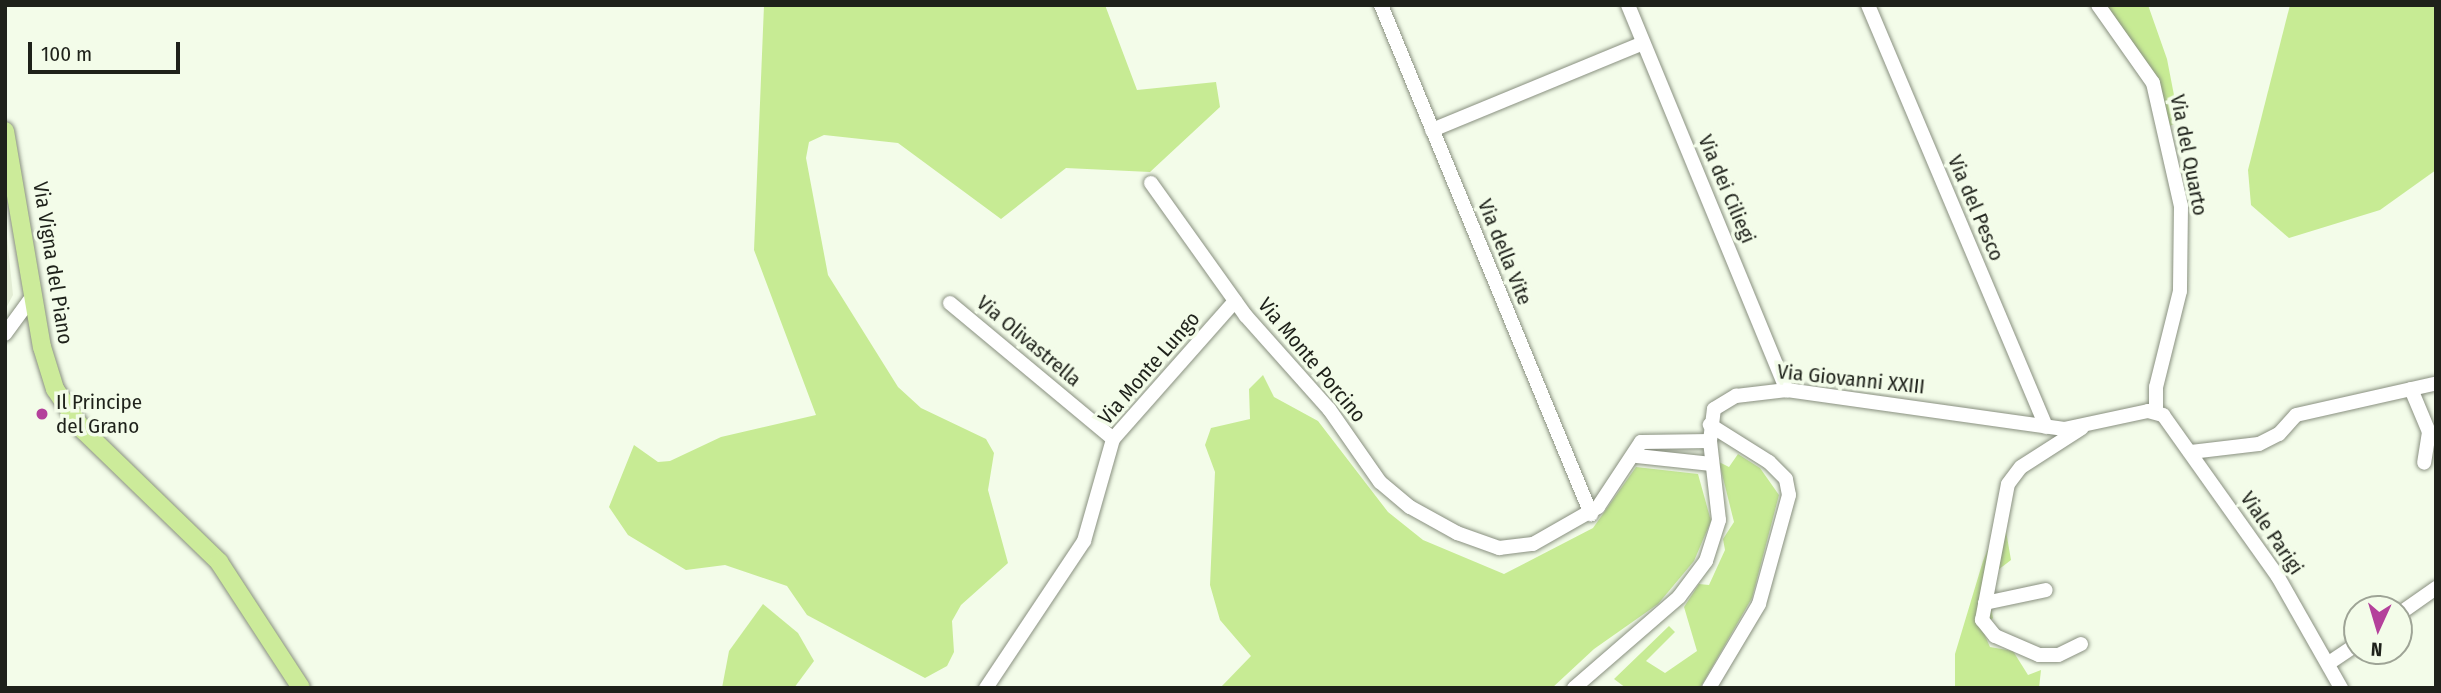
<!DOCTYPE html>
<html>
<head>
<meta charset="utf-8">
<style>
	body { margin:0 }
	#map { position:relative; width:2441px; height:693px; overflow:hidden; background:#f3fce9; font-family:"Fira Sans Condensed",sans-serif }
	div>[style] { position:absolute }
	.built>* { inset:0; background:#e3edd5 }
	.green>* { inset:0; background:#c7eb94 }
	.roads { filter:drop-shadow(0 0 2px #899080) drop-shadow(0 0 2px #899080) }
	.minor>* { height:14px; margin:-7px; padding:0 7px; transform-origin:7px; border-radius:7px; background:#fff }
	.major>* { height:18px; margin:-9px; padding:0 9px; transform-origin:9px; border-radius:9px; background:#cceb9a }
	.dots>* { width:19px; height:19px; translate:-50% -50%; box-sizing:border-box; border:4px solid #f3fce9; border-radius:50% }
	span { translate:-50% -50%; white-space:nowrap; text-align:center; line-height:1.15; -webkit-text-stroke:7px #f3fce9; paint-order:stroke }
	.street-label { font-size:21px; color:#1e211a }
	.poi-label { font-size:21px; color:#1e211a }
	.left { translate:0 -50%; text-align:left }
	.frame { position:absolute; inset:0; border:7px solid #1e211a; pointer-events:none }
	.north { position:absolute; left:2343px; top:595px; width:70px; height:70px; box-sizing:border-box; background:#f3fce9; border:2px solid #9ea496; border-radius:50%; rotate:184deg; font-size:19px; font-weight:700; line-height:28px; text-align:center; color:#1e211a }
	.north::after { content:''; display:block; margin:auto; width:24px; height:32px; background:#b4419b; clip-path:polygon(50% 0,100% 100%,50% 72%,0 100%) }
	.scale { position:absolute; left:28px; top:42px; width:152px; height:32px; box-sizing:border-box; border:4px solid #1e211a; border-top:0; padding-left:9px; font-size:21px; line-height:24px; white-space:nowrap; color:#1e211a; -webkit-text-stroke:5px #f3fce9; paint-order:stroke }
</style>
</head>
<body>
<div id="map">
	<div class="built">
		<div style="clip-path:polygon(5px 218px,13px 295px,5px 310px)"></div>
	</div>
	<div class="green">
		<div style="clip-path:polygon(764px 5px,1105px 5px,1137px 90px,1216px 82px,1220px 107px,1150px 172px,1066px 168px,1001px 219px,898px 143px,824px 135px,809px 142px,806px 158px,828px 275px,898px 387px,921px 408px,986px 439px,994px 453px,988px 490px,1008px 563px,961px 605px,952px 621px,954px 652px,947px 666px,925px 678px,807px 615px,787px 586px,725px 565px,686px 570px,628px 535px,609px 507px,634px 445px,658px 462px,670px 461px,721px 437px,816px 415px,754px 250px)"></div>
		<div style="clip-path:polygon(2104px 5px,2148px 5px,2167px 59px,2179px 121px,2170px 126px,2152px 75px)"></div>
		<div style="clip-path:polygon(2290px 5px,2436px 5px,2436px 170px,2380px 210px,2289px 238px,2251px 205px,2248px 170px)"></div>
		<div style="clip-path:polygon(1263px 375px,1274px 397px,1318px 421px,1388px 512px,1423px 540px,1504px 574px,1593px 528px,1636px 467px,1698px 474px,1711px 521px,1694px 561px,1658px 604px,1594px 649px,1552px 688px,1220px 688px,1251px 656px,1220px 620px,1210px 585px,1215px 472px,1205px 445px,1211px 428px,1250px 419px,1249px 389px)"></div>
		<div style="clip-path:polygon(1738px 454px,1760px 468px,1779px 495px,1752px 598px,1700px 688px,1626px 688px,1614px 679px,1669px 626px,1675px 632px,1646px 661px,1665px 673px,1697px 651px,1684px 607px,1699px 584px,1709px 585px,1725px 550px,1723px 539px,1734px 522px,1719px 462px,1729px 467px)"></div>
		<div style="clip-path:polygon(2006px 531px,2011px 560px,1998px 570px,1989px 597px,1993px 618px,1982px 629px,1990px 647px,2013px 651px,2028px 675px,2041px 670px,2039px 688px,1955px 688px,1955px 654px,1983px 561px,1993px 537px)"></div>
		<div style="clip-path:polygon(763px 604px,798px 633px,814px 661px,794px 688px,722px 688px,729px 651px)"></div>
	</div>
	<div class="roads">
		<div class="minor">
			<div style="left:1381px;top:5px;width:551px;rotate:67.58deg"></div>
			<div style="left:1628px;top:5px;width:417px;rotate:67.6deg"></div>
			<div style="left:1868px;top:5px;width:458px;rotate:67.1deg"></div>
			<div style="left:2098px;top:5px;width:95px;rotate:54.8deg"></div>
			<div style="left:2153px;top:83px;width:126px;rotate:77.2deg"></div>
			<div style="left:2181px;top:206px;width:85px;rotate:90.7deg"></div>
			<div style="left:2180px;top:291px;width:99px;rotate:104deg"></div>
			<div style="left:2156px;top:387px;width:24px;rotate:90deg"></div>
			<div style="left:1432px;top:130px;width:228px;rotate:-22.4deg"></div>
			<div style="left:1151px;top:183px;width:163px;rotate:54.5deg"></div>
			<div style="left:1246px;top:316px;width:125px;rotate:48.3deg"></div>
			<div style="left:1329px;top:409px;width:89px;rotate:55.1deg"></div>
			<div style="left:1380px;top:482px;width:39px;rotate:40deg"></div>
			<div style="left:1410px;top:507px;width:54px;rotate:29deg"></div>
			<div style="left:1457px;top:533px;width:45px;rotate:19.7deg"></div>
			<div style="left:1499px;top:548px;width:34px;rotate:-7deg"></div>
			<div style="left:1533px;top:544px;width:75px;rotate:-29.6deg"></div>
			<div style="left:1598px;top:507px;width:78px;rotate:-56.5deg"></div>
			<div style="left:1641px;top:442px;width:69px;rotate:-0.8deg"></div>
			<div style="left:950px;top:303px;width:212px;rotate:39.8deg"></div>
			<div style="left:5px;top:334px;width:46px;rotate:-53.9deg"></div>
			<div style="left:2411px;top:389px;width:47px;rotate:67.3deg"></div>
			<div style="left:2429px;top:432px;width:31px;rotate:99deg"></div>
			<div style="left:2191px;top:452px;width:68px;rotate:-6.7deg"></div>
			<div style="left:2259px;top:444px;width:22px;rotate:-27deg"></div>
			<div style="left:2279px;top:434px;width:25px;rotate:-48deg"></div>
			<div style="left:2296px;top:415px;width:141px;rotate:-12.7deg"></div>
			<div style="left:1637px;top:456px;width:75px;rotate:6.1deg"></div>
			<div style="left:1985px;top:603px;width:62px;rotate:-12deg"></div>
			<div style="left:2399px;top:614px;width:45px;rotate:-35.1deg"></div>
			<div style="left:2081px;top:644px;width:25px;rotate:154deg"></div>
			<div style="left:2058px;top:655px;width:19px;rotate:180deg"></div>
			<div style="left:2039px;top:655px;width:48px;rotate:-156.6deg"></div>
			<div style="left:1995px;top:636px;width:21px;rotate:-129deg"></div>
			<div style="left:1982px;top:620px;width:138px;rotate:-79.2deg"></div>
			<div style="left:2008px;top:484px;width:21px;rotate:-53deg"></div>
			<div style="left:2021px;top:467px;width:72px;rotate:-32.6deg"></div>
			<div style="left:2329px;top:663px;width:34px;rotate:-34deg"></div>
			<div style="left:986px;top:688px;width:177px;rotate:-56.3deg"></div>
			<div style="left:1084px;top:541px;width:106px;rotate:-74.1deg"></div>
			<div style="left:1113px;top:439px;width:184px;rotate:-48.5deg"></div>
			<div style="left:1574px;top:688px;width:139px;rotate:-40.9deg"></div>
			<div style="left:1679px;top:597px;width:45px;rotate:-53.1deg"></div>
			<div style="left:1706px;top:561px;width:43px;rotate:-72.4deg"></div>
			<div style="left:1719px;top:520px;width:80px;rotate:-96.5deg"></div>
			<div style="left:1710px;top:441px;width:32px;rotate:-83deg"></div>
			<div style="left:1714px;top:409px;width:26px;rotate:-31deg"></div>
			<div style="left:1736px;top:396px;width:51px;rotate:-6.7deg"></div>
			<div style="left:1787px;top:390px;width:280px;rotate:8deg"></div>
			<div style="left:2064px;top:429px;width:86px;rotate:-12.1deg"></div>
			<div style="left:2148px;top:411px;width:16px;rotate:15deg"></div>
			<div style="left:2163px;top:415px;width:199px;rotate:54.6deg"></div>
			<div style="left:2278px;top:577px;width:128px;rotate:60.4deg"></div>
			<div style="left:1709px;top:688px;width:98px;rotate:-59.2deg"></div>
			<div style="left:1759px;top:604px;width:113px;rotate:-74.6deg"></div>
			<div style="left:1789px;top:495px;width:16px;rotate:-101deg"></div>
			<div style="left:1786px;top:479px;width:24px;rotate:-135deg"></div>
			<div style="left:1769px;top:462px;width:70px;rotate:-147.9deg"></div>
		</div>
		<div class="major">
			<div style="left:5px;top:131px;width:219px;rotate:80.3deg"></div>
			<div style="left:42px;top:347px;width:44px;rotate:72.8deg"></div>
			<div style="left:55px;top:389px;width:50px;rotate:55.7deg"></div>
			<div style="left:83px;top:430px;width:190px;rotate:44.1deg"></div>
			<div style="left:219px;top:562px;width:150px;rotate:56.9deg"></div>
		</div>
	</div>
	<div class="dots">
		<div style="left:42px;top:414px;background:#b4419b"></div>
	</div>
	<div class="street-label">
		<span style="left:2189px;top:155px;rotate:79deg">Via del Quarto</span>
		<span style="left:1727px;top:189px;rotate:67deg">Via dei Ciliegi</span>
		<span style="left:1976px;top:208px;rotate:67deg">Via del Pesco</span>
		<span style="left:1505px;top:252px;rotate:68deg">Via della Vite</span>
		<span style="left:53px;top:263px;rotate:81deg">Via Vigna del Piano</span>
		<span style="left:1029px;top:341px;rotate:40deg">Via Olivastrella</span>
		<span style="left:1312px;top:360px;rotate:50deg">Via Monte Porcino</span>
		<span style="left:1149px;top:368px;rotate:-49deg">Via Monte Lungo</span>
		<span style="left:1851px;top:379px;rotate:6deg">Via Giovanni XXIII</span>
		<span style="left:2272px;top:533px;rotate:56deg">Viale Parigi</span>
	</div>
	<div class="poi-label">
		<span class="left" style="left:56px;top:414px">Il Principe<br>del Grano</span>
	</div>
	<div class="frame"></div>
	<div class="north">N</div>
	<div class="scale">100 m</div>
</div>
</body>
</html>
